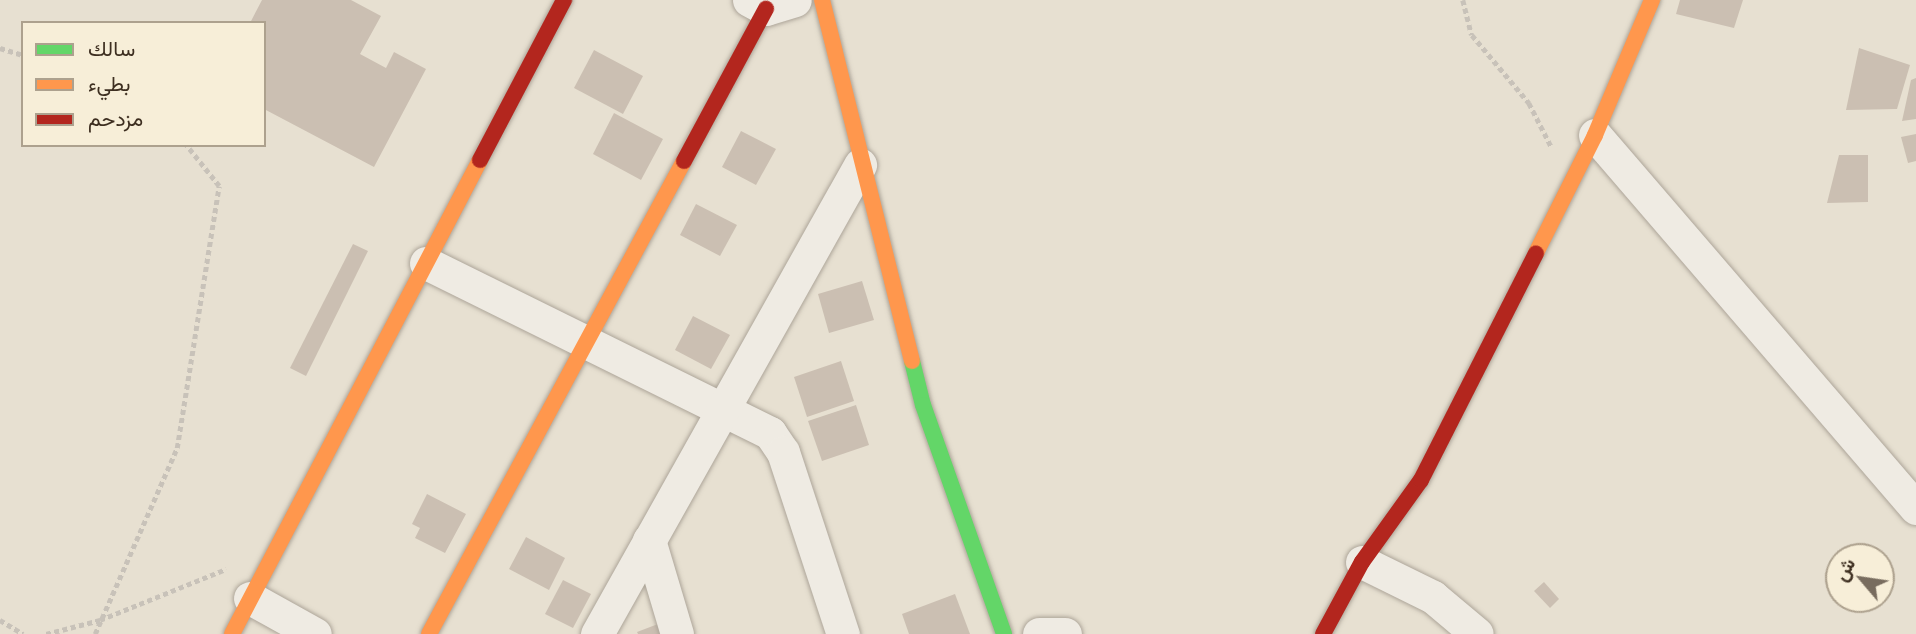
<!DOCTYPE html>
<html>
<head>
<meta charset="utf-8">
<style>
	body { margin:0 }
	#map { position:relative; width:1916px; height:634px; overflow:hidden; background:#e7e0d1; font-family:"Playfair Display",Vazirmatn,serif }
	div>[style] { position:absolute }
	.building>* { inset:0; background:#cbbfb2 }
	.path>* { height:4.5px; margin-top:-2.25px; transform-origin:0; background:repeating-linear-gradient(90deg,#c8c2b9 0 5px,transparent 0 8.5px) }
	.roads { filter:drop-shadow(0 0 2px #ada599) drop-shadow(0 0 2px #ada599) }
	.street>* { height:33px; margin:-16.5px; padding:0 16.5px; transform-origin:16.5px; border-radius:16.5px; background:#efebe3 }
	.fast>* { height:16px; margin:-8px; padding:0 8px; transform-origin:8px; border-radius:8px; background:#63d668 }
	.slow>* { height:16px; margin:-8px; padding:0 8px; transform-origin:8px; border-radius:8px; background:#ff974d }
	.jam>* { height:16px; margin:-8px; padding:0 8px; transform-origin:8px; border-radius:8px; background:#b3261e }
	span { translate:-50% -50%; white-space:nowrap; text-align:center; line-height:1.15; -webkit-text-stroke:5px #f7eed8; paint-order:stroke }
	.legend { position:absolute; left:21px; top:21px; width:245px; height:126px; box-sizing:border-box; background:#f7eed8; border:2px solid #ada18e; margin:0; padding:9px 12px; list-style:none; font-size:21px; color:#3d2e20 }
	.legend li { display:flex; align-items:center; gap:14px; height:35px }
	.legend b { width:35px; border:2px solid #ada18e }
	.north { position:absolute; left:1825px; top:543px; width:70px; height:70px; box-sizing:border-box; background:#f7eed8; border:2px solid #ada18e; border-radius:50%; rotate:299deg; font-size:19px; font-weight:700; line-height:28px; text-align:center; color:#3d2e20 }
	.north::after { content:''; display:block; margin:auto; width:24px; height:32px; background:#786c5e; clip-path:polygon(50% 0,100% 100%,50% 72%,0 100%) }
</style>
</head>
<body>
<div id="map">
	<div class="building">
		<div style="clip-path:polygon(262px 0,351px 0,381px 16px,360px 54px,386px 68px,394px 52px,426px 69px,374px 167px,264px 109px,264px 23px,250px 23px)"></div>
		<div style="clip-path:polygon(1680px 0,1743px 0,1734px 28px,1676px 14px)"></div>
		<div style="clip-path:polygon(1859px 48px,1910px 65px,1897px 109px,1846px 110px)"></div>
		<div style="clip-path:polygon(594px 50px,643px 76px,623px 114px,574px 88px)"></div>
		<div style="clip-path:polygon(1916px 78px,1916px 119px,1902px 121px,1911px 80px)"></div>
		<div style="clip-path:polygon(614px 113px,663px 139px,641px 180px,593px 154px)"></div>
		<div style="clip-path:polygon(741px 131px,776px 149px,756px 185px,722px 167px)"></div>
		<div style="clip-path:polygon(1916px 134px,1916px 161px,1908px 163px,1901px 137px)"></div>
		<div style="clip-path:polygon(1839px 155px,1868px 155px,1868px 202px,1827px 203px)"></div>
		<div style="clip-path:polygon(696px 204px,737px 225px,720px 256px,680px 235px)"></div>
		<div style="clip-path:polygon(353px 244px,368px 251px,306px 376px,290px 368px)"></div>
		<div style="clip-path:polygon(862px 281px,874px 320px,829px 333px,818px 294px)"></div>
		<div style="clip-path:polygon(693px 316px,730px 335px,711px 369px,675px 350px)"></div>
		<div style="clip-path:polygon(841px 361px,854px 401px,807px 417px,794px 377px)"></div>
		<div style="clip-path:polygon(856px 405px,869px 445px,822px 461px,808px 421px)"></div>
		<div style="clip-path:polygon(427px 494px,466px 514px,445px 553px,415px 538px,420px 528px,412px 524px)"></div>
		<div style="clip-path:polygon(526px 537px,565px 558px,549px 590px,509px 569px)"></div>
		<div style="clip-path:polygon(563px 580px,591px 594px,573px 628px,545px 614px)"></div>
		<div style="clip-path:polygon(1544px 582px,1559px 599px,1550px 608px,1534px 591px)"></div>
		<div style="clip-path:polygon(955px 594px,970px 634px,909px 634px,902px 614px)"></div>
		<div style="clip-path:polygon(658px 624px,661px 634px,638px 634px,637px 632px)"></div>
	</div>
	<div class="path">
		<div style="left:1463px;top:0;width:36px;rotate:76deg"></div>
		<div style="left:1472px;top:35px;width:89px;rotate:50deg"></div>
		<div style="left:1529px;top:103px;width:48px;rotate:62.9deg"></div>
		<div style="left:0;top:48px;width:24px;rotate:17deg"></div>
		<div style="left:0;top:620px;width:27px;rotate:31deg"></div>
		<div style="left:46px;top:634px;width:56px;rotate:-14.5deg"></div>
		<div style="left:100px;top:620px;width:136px;rotate:-22deg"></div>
		<div style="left:95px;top:634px;width:203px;rotate:-66.2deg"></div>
		<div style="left:177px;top:448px;width:265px;rotate:-80.9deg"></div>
		<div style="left:219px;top:186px;width:53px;rotate:-128.8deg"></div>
	</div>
	<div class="roads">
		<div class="street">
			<div style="left:749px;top:0;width:19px;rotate:28deg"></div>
			<div style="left:766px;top:9px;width:30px;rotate:-17deg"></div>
			<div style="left:1595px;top:135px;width:492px;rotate:49.3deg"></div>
			<div style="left:426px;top:263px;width:384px;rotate:26.3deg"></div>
			<div style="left:770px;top:433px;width:23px;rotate:56deg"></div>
			<div style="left:783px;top:452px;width:192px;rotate:71.8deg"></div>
			<div style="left:649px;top:540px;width:98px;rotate:73.4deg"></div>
			<div style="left:1362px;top:562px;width:79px;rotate:26.2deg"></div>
			<div style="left:1433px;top:597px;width:57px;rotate:40.1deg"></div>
			<div style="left:250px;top:598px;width:74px;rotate:29deg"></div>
			<div style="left:597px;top:634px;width:538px;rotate:-60.72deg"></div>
			<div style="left:1039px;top:634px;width:26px"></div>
		</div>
		<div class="fast">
			<div style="left:912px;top:361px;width:45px;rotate:76deg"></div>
			<div style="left:923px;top:405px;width:243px;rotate:70.5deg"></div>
		</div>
		<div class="slow">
			<div style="left:822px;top:0;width:372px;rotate:76deg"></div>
			<div style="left:1536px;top:253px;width:132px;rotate:-63.4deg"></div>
			<div style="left:1595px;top:135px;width:147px;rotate:-67.1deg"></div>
			<div style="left:232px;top:634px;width:535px;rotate:-62.38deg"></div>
			<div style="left:429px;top:634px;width:537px;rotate:-61.67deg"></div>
		</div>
		<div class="jam">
			<div style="left:480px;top:160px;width:181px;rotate:-62.3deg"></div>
			<div style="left:684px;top:161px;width:173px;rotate:-61.7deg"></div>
			<div style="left:1323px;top:634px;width:82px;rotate:-61.6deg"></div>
			<div style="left:1362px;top:562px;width:101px;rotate:-54.3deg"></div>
			<div style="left:1421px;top:480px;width:254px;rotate:-63.1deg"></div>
		</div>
	</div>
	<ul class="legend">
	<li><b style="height:9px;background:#63d668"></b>سالك</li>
	<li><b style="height:9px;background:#ff974d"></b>بطيء</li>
	<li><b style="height:9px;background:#b3261e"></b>مزدحم</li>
	</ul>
	<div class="north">ش</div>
</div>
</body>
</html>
